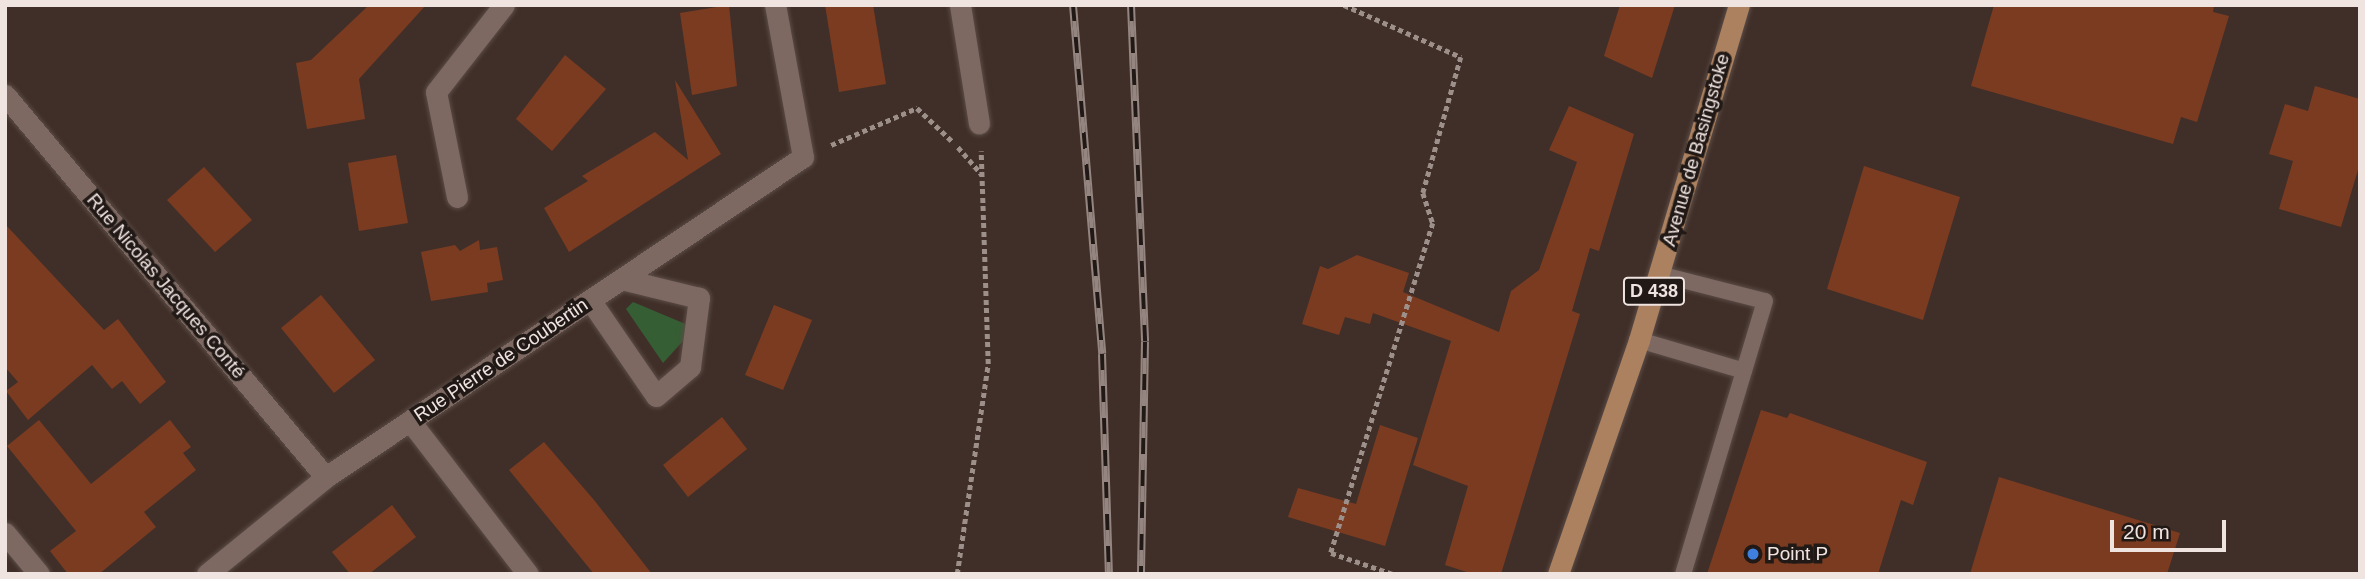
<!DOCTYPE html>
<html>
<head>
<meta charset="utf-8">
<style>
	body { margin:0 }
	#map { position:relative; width:2365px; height:579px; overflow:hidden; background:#402f28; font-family:Helvetica,sans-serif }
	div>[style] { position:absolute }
	.green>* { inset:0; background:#365e34 }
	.building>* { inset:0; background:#7b3b21 }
	.path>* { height:4.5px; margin-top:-2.25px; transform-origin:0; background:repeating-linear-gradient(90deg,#9d8f89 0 5px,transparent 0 8.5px) }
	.roads { filter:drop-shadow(0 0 2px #5b4c47) drop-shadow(0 0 2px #5b4c47) }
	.lane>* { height:16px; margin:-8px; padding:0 8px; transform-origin:8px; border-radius:8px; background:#7d6962 }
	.street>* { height:21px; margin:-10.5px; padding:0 10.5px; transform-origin:10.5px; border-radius:10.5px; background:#7d6962 }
	.primary>* { height:21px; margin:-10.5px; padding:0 10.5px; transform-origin:10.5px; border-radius:10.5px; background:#ac815f }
	.rail>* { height:8px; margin-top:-4px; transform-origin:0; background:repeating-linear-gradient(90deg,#211916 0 16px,#948580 0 32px); box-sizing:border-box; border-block:2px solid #948580 }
	.dots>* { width:19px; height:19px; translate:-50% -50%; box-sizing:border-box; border:4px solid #211916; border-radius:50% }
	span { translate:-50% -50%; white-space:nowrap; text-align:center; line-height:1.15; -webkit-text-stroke:7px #211916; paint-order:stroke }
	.shield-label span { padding:2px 5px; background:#211916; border:2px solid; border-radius:5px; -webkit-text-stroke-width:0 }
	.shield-label { font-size:18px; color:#f0e4e0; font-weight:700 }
	.street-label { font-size:19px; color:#f0e4e0 }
	.poi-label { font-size:19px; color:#f0e4e0 }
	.left { translate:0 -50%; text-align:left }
	.frame { position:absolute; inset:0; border:7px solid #f0e4e0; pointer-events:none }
	.scale { position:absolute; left:2110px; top:520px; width:116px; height:32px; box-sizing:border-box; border:4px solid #f0e4e0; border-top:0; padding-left:9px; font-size:21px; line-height:24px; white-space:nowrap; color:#f0e4e0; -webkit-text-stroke:5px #211916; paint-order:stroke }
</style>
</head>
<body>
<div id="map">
	<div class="green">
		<div style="clip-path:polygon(633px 302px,695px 328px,663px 363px,626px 309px)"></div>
	</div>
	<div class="building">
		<div style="clip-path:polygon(369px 5px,426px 5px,359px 79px,365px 119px,307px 129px,296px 63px,311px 60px)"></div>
		<div style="clip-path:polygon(729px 5px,737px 86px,692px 95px,680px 13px)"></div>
		<div style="clip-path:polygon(825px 5px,873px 5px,886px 84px,839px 92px)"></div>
		<div style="clip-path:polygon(1620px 5px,1675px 5px,1652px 78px,1604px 56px)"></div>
		<div style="clip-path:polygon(1994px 5px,2214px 5px,2213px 12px,2229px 16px,2197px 122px,2181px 117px,2173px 144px,1971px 86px)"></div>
		<div style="clip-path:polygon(565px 55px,606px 89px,552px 151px,516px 119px)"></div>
		<div style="clip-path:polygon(675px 80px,721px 154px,569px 252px,544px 208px,588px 181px,582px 176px,655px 132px,688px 160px)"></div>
		<div style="clip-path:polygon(2315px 86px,2360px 99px,2360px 163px,2341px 227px,2279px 209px,2293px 161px,2269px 154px,2285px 104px,2308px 111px)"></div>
		<div style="clip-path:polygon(1569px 106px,1634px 134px,1599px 251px,1590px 248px,1572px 311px,1580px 314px,1501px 574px,1473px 574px,1445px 565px,1468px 486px,1413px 465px,1451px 341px,1373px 313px,1370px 324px,1345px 317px,1339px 335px,1302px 324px,1320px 266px,1328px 269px,1357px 255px,1409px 273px,1403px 292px,1499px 332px,1511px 291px,1539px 270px,1577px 162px,1549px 150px)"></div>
		<div style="clip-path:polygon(396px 155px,408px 223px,359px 231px,348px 163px)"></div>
		<div style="clip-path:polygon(1864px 166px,1960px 197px,1923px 320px,1827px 289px)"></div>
		<div style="clip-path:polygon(204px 167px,252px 220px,215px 252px,167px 200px)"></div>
		<div style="clip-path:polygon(5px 224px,104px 330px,118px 319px,166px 382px,140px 404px,122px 381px,112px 389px,92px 365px,28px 420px,6px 391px,18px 382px,5px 367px)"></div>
		<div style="clip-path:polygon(479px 240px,480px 250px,497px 247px,503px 280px,487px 283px,488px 292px,431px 301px,421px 252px,455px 245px,460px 251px)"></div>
		<div style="clip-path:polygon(321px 295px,375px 360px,334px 393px,281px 328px)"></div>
		<div style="clip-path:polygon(774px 305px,812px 320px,783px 390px,745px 375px)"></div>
		<div style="clip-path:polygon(1761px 410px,1787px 418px,1790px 413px,1927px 462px,1913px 505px,1901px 500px,1878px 574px,1707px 574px)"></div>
		<div style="clip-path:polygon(722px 417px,747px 449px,688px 497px,663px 465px)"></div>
		<div style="clip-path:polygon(39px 420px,91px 484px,170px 420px,191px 447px,183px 453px,196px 470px,144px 512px,156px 527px,99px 574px,68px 574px,50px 551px,76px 531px,7px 446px)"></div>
		<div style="clip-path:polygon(1380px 425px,1418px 438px,1385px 546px,1288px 517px,1298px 488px,1356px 504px)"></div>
		<div style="clip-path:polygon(544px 442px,594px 500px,652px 574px,594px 574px,559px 531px,509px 470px)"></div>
		<div style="clip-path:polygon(1999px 477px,2180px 533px,2167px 574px,1970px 574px)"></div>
		<div style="clip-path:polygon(392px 505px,416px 537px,369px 574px,350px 574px,332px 552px)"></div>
	</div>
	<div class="path">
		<div style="left:1344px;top:5px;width:128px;rotate:24deg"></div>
		<div style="left:1461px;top:57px;width:141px;rotate:105.6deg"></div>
		<div style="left:1423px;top:193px;width:32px;rotate:72deg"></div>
		<div style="left:1433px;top:223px;width:345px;rotate:107.2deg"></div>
		<div style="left:1331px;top:553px;width:65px;rotate:18.7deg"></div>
		<div style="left:831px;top:145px;width:94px;rotate:-23.3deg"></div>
		<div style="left:917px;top:108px;width:48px;rotate:43.3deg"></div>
		<div style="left:958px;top:147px;width:37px;rotate:49deg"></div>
		<div style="left:957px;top:574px;width:212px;rotate:-81.6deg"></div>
		<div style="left:988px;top:364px;width:213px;rotate:-91.9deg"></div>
	</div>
	<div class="roads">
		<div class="lane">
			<div style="left:1659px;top:274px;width:109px;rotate:14.3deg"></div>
			<div style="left:1765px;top:301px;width:73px;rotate:106.7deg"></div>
			<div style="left:1639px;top:340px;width:109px;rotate:16.4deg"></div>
			<div style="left:1744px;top:371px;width:212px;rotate:106.7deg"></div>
		</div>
		<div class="street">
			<div style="left:960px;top:5px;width:120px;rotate:80.9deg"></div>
			<div style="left:5px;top:95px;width:499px;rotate:50deg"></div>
			<div style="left:457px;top:197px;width:107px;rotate:-101.3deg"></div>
			<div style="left:436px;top:92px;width:110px;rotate:-52deg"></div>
			<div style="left:590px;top:300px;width:116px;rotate:55.5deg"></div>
			<div style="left:656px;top:396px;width:45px;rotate:-40.5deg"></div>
			<div style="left:690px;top:367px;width:70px;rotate:-82.6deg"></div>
			<div style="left:699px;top:298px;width:80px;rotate:-166.3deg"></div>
			<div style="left:410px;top:421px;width:193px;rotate:52.4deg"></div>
			<div style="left:5px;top:533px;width:53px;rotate:50.3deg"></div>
			<div style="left:207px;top:574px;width:154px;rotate:-39.2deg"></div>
			<div style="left:326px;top:477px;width:574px;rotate:-33.86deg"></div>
			<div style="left:803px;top:157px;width:155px;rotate:-100.4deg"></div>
		</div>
		<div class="primary">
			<div style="left:1558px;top:574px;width:248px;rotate:-70.9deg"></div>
			<div style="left:1639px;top:340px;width:350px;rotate:-73.4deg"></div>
		</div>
	</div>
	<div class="rail">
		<div style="left:1073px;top:5px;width:350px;rotate:85.2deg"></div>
		<div style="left:1102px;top:354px;width:220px;rotate:88.2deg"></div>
		<div style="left:1131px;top:5px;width:337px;rotate:87.6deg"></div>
		<div style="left:1145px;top:342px;width:232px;rotate:91deg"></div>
	</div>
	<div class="dots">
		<div style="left:1753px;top:554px;background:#3f7fe0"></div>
	</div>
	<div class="shield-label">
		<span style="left:1654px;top:291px">D 438</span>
	</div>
	<div class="street-label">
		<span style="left:1696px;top:150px;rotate:-74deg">Avenue de Basingstoke</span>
		<span style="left:166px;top:286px;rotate:50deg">Rue Nicolas Jacques Conté</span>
		<span style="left:501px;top:360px;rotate:-34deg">Rue Pierre de Coubertin</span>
	</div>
	<div class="poi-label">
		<span class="left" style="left:1767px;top:554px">Point P</span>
	</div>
	<div class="frame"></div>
	<div class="scale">20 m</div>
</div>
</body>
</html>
